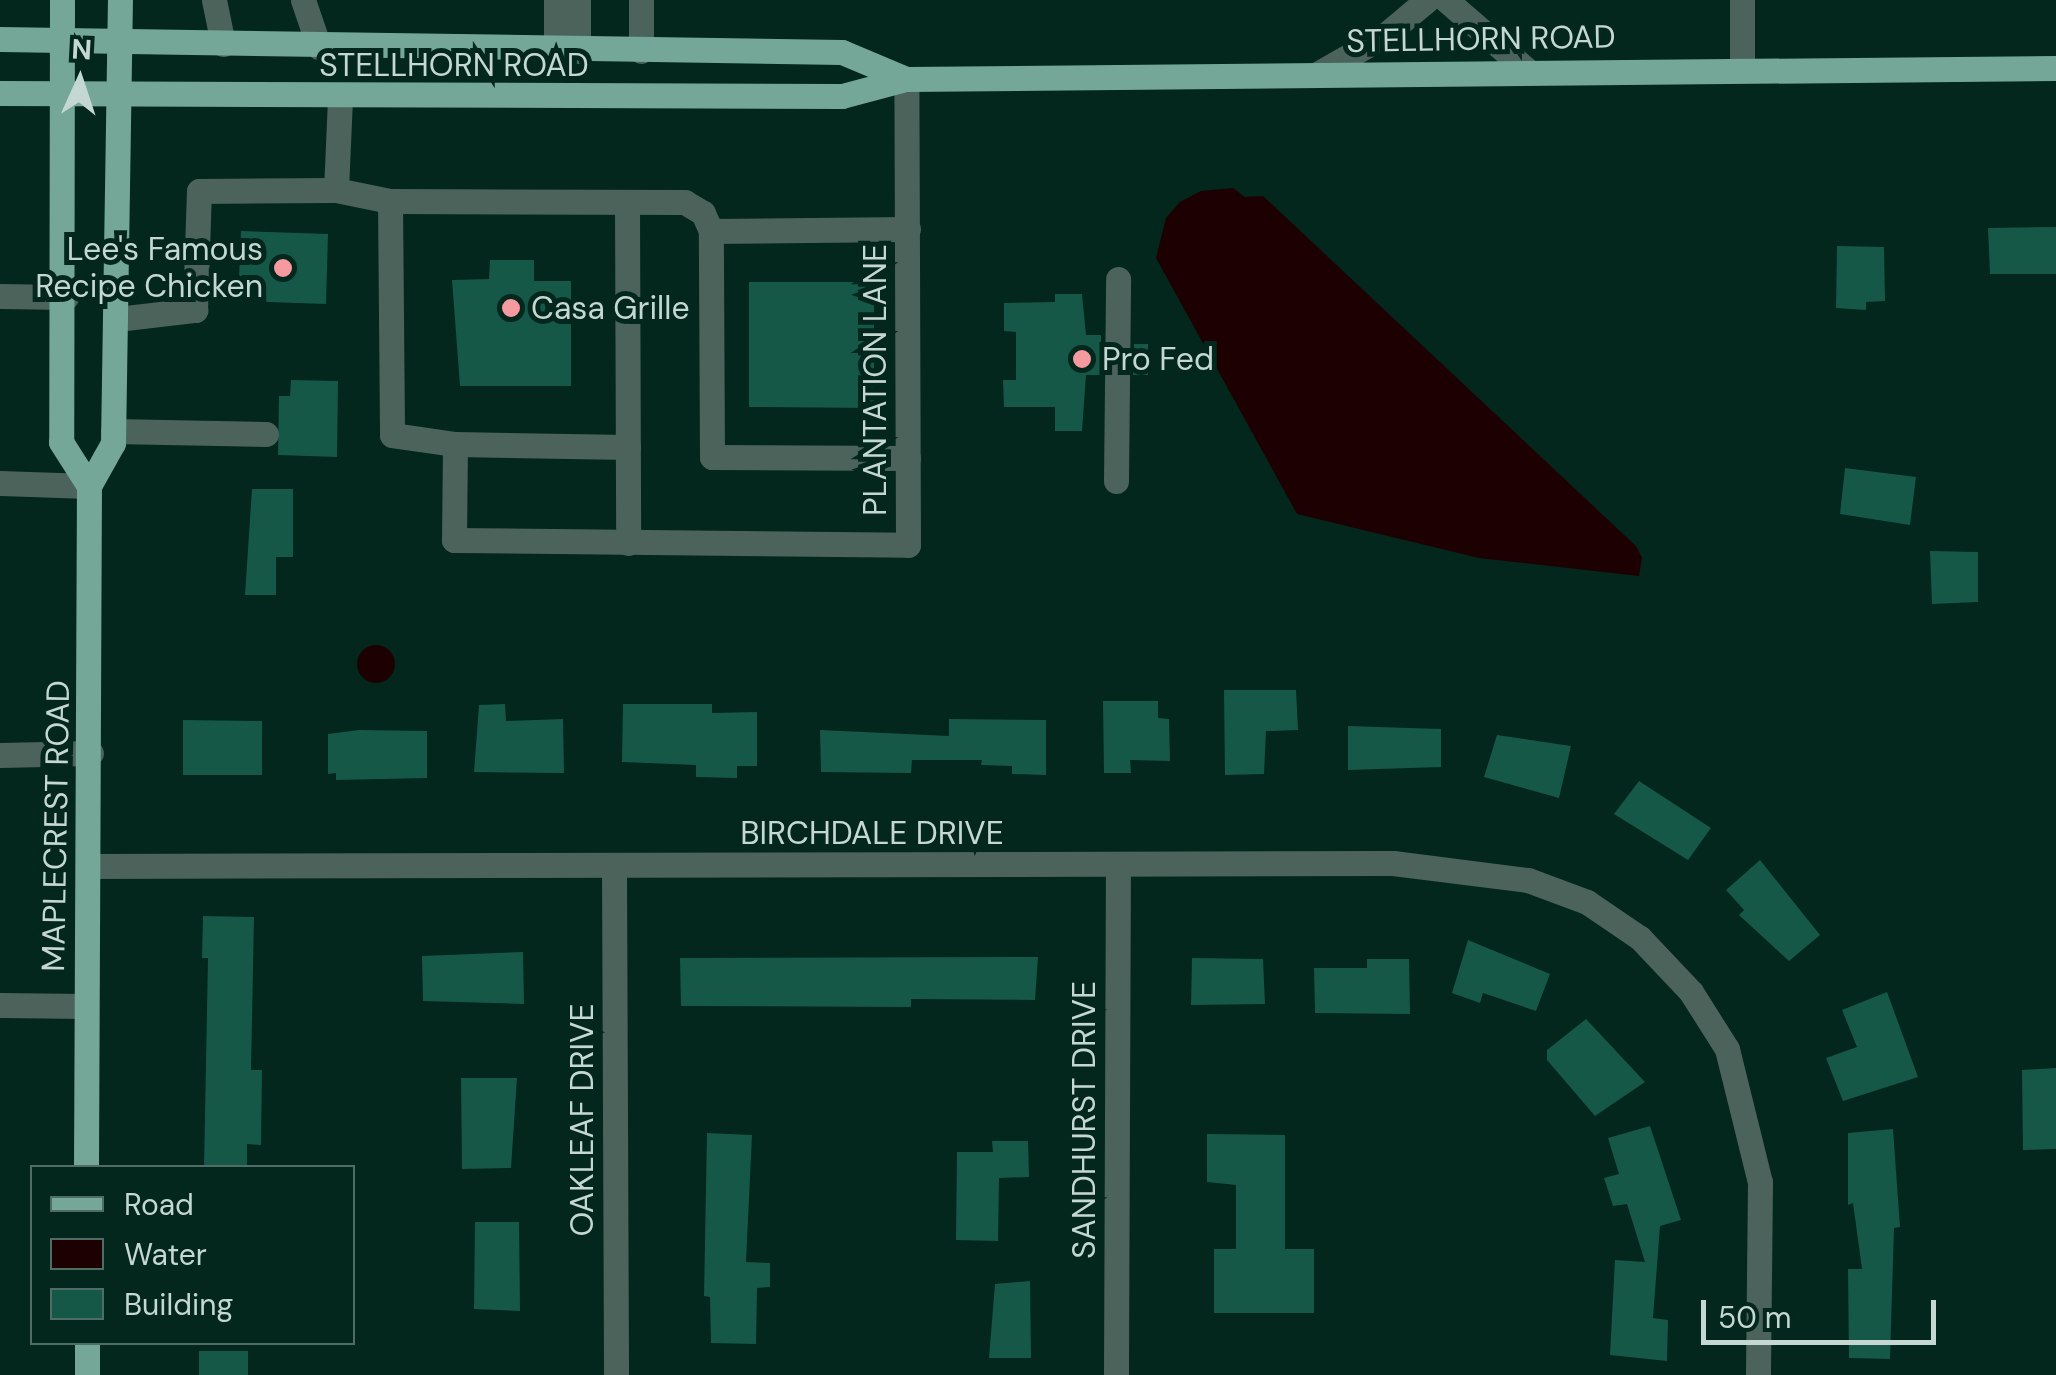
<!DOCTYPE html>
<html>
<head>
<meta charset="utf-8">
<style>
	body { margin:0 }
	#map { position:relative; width:2056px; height:1375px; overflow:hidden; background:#03261d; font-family:"DM Sans",sans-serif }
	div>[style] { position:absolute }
	.water>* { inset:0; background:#1d0001 }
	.round { border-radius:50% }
	.building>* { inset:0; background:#155848 }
	.minor>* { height:25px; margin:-12.5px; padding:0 12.5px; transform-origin:12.5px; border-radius:12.5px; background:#4b635b }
	.major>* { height:25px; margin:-12.5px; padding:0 12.5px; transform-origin:12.5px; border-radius:12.5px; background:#74a798 }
	.dots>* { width:28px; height:28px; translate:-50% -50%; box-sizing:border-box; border:5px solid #03261d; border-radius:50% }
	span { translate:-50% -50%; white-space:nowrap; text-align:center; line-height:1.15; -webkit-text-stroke:10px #03261d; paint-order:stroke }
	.street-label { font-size:32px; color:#c4d7d0 }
	.poi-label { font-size:32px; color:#c4d7d0 }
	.right { translate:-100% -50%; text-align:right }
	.left { translate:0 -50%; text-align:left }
	.legend { position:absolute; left:30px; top:1165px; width:325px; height:180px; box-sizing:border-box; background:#03261d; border:2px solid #506d65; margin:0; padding:12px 18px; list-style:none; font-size:30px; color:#c4d7d0 }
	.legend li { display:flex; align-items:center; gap:20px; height:50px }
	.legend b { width:50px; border:2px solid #506d65 }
	.north { position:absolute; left:30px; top:30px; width:100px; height:100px; -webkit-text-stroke:8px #03261d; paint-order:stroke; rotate:3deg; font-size:28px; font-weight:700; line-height:40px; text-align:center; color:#c4d7d0 }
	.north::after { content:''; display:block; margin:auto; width:35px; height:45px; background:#c4d7d0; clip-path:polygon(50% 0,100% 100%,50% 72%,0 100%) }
	.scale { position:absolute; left:1701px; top:1300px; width:235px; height:45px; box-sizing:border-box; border:5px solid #c4d7d0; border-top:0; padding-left:12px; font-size:30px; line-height:35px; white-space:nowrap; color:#c4d7d0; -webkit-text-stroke:8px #03261d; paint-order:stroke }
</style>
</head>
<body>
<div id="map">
	<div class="water">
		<div style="clip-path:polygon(1233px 188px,1245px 197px,1263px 196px,1636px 546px,1642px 558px,1639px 576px,1479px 558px,1297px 514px,1156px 258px,1166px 218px,1180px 202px,1201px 191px)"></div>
		<div class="round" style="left:357px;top:645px;width:38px;height:38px"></div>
	</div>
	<div class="building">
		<div style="clip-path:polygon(2056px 227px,2056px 274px,1990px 274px,1988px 228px)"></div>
		<div style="clip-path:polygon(241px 231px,328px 234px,326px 304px,238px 301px)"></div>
		<div style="clip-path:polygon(1837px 246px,1884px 247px,1885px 301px,1866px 302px,1866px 310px,1836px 308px)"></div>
		<div style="clip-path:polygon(490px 260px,534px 260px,534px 281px,571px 281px,571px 386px,460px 386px,452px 280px,489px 279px)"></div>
		<div style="clip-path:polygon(749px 282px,874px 282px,874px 408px,749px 407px)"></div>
		<div style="clip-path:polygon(1055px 294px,1082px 294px,1086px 335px,1101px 335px,1101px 375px,1086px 375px,1082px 431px,1055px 431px,1055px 407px,1004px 407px,1003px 380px,1016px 380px,1016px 332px,1004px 331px,1004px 303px,1055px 302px)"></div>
		<div style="clip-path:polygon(1134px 344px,1148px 344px,1148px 375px,1133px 375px)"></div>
		<div style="clip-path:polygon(291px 380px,338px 381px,337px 457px,278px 455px,279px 396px,290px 396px)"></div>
		<div style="clip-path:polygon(1845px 468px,1916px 477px,1910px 525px,1840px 514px)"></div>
		<div style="clip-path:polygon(252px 489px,293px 489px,293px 557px,276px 557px,276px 595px,245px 595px)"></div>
		<div style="clip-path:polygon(1930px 551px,1978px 552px,1978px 602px,1932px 604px)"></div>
		<div style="clip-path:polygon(1224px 690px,1296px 690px,1298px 730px,1266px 731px,1264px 774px,1225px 775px)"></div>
		<div style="clip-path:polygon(1103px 701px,1158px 701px,1158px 718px,1169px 719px,1170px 761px,1130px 760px,1131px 773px,1104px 773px)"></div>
		<div style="clip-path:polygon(505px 704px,506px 721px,563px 719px,564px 773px,474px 772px,479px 705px)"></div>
		<div style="clip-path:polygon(623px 704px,712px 704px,712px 713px,757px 712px,757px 766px,737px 766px,737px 778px,696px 777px,696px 765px,622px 762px)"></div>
		<div style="clip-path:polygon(949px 719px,1046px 720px,1046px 775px,1012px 774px,1012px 766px,981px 765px,982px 760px,912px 760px,911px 773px,821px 772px,820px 730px,949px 736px)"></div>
		<div style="clip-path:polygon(183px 720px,262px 721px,262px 775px,183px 775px)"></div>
		<div style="clip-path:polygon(1348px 726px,1441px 729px,1441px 767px,1348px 770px)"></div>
		<div style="clip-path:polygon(359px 730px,427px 731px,427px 778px,336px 780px,336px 773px,328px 774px,328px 734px)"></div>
		<div style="clip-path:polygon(1497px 735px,1571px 746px,1559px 798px,1484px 777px)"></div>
		<div style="clip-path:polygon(1639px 781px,1711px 828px,1688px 860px,1614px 814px)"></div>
		<div style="clip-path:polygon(1760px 860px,1820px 935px,1789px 961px,1739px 915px,1744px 910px,1726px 890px)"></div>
		<div style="clip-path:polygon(203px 916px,254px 917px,251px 1070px,262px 1070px,261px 1145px,247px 1144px,247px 1168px,204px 1168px,208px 958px,202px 958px)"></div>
		<div style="clip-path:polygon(1468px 940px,1550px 974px,1536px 1011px,1483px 993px,1480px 1003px,1452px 993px)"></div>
		<div style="clip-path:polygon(523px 952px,524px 1004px,423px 1001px,422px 956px)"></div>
		<div style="clip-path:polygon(1038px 957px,1035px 1000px,911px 999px,911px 1007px,681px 1006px,680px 958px)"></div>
		<div style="clip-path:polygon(1192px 958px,1263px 959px,1265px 1004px,1191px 1005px)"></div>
		<div style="clip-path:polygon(1367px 959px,1409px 959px,1410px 1014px,1315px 1013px,1314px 968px,1367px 968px)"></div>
		<div style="clip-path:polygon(1887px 992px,1918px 1077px,1843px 1101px,1826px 1058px,1857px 1047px,1842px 1010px)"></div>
		<div style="clip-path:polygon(1586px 1019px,1645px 1082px,1595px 1116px,1547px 1060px,1547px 1050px)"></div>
		<div style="clip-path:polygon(2056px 1068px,2056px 1149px,2023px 1150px,2022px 1070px)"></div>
		<div style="clip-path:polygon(461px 1078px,517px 1078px,511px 1168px,462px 1169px)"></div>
		<div style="clip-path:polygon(1650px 1126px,1681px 1220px,1660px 1226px,1653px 1318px,1668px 1320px,1667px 1361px,1610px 1355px,1615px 1260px,1645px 1262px,1627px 1204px,1613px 1206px,1604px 1178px,1619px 1174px,1608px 1138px)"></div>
		<div style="clip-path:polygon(1893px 1129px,1900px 1227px,1894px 1228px,1890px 1359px,1849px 1358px,1848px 1269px,1862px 1269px,1853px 1203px,1848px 1205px,1848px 1133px)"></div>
		<div style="clip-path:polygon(707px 1133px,752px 1135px,746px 1262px,770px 1263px,770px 1287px,757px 1288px,756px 1344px,711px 1343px,710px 1297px,704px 1296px)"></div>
		<div style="clip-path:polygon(1207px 1134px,1285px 1135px,1285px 1249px,1314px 1249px,1314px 1313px,1214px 1313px,1214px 1249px,1236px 1249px,1236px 1185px,1207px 1182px)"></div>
		<div style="clip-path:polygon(992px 1141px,1028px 1141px,1029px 1177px,999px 1178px,998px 1241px,956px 1240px,957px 1152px,993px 1152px)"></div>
		<div style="clip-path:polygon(475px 1222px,519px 1222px,520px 1311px,474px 1309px)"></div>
		<div style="clip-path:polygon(1030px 1281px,1031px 1358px,989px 1358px,995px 1284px)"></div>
		<div style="clip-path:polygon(199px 1351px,248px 1351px,248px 1375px,199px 1375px)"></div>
	</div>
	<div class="minor">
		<div style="left:214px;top:0;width:45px;rotate:78.4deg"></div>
		<div style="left:303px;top:0;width:50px;rotate:71.2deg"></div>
		<div style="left:556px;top:0;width:50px;rotate:90deg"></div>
		<div style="left:1446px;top:0;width:108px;rotate:40.9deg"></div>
		<div style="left:578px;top:51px;width:51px;rotate:-90deg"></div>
		<div style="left:641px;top:51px;width:51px;rotate:-90deg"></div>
		<div style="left:1742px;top:68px;width:68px;rotate:-90deg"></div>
		<div style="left:1317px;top:74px;width:77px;rotate:-29.6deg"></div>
		<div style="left:1384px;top:36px;width:56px;rotate:-39.9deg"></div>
		<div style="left:336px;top:190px;width:93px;rotate:-87.5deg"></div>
		<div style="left:627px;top:203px;width:340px;rotate:89.8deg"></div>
		<div style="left:711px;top:231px;width:20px;rotate:-114deg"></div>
		<div style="left:703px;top:213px;width:21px;rotate:-149deg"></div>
		<div style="left:685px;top:202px;width:295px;rotate:-179.8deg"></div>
		<div style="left:390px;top:201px;width:234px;rotate:89.5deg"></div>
		<div style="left:392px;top:435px;width:64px;rotate:8.1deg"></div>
		<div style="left:455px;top:444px;width:96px;rotate:90.6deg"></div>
		<div style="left:454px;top:540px;width:454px;rotate:0.6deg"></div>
		<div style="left:908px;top:545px;width:466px;rotate:-90.2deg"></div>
		<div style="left:0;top:296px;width:66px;rotate:0.9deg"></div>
		<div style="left:117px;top:319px;width:79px;rotate:-6.6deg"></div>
		<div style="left:195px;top:310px;width:119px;rotate:-88.1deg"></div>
		<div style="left:199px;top:191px;width:137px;rotate:-0.4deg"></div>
		<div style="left:336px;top:190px;width:55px;rotate:11.5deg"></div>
		<div style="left:113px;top:431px;width:153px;rotate:1.1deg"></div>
		<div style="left:455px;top:444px;width:173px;rotate:1deg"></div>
		<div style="left:908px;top:458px;width:196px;rotate:-179.7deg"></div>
		<div style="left:712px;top:457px;width:226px;rotate:-90.3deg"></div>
		<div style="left:711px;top:231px;width:197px;rotate:-0.6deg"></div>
		<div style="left:1116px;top:481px;width:202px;rotate:-89.4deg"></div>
		<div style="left:0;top:483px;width:89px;rotate:1.9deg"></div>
		<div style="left:0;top:755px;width:91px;rotate:-1.3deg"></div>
		<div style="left:88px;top:866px;width:1305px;rotate:-0.13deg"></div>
		<div style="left:1393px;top:863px;width:136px;rotate:7.2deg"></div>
		<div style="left:1528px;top:880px;width:63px;rotate:20.4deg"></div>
		<div style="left:1587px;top:902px;width:64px;rotate:34.2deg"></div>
		<div style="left:1640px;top:938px;width:74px;rotate:46.6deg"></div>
		<div style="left:1691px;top:992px;width:67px;rotate:57.7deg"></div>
		<div style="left:1727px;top:1049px;width:137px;rotate:76.1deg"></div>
		<div style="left:1760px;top:1182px;width:193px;rotate:90.6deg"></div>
		<div style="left:614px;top:866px;width:509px;rotate:89.77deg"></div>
		<div style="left:0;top:1005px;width:86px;rotate:0.7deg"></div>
		<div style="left:1116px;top:1375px;width:510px;rotate:-89.78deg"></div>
	</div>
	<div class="major">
		<div style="left:62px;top:0;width:442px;rotate:90.1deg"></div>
		<div style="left:61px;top:442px;width:52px;rotate:57.5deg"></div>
		<div style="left:0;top:39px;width:842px;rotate:0.88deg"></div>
		<div style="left:842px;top:52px;width:69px;rotate:22.9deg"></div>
		<div style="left:0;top:93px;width:842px;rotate:0.2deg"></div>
		<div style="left:842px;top:96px;width:66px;rotate:-14.9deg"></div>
		<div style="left:906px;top:79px;width:1150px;rotate:-0.55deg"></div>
		<div style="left:86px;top:1168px;width:682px;rotate:-89.75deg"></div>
		<div style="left:89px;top:486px;width:49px;rotate:-60.8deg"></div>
		<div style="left:113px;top:443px;width:443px;rotate:-89.1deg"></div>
		<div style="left:87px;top:1342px;width:33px;rotate:90deg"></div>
	</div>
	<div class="dots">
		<div style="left:283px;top:268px;background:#f59b9f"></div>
		<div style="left:511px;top:308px;background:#f59b9f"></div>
		<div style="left:1082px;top:359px;background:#f59b9f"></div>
	</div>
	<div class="street-label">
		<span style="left:1481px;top:39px;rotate:-1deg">STELLHORN ROAD</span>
		<span style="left:454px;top:65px">STELLHORN ROAD</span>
		<span style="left:875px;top:380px;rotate:-90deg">PLANTATION LANE</span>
		<span style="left:56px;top:826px;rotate:-89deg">MAPLECREST ROAD</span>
		<span style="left:872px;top:833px">BIRCHDALE DRIVE</span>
		<span style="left:582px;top:1120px;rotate:-90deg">OAKLEAF DRIVE</span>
		<span style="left:1084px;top:1120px;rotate:-90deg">SANDHURST DRIVE</span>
	</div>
	<div class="poi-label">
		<span class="right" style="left:263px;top:268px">Lee's Famous<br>Recipe Chicken</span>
		<span class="left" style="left:531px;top:308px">Casa Grille</span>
		<span class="left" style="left:1102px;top:359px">Pro Fed</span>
	</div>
	<ul class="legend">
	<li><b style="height:12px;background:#74a798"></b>Road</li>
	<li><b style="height:28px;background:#1d0001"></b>Water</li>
	<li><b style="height:28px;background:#155848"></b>Building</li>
	</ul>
	<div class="north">N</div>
	<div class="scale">50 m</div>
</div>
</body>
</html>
